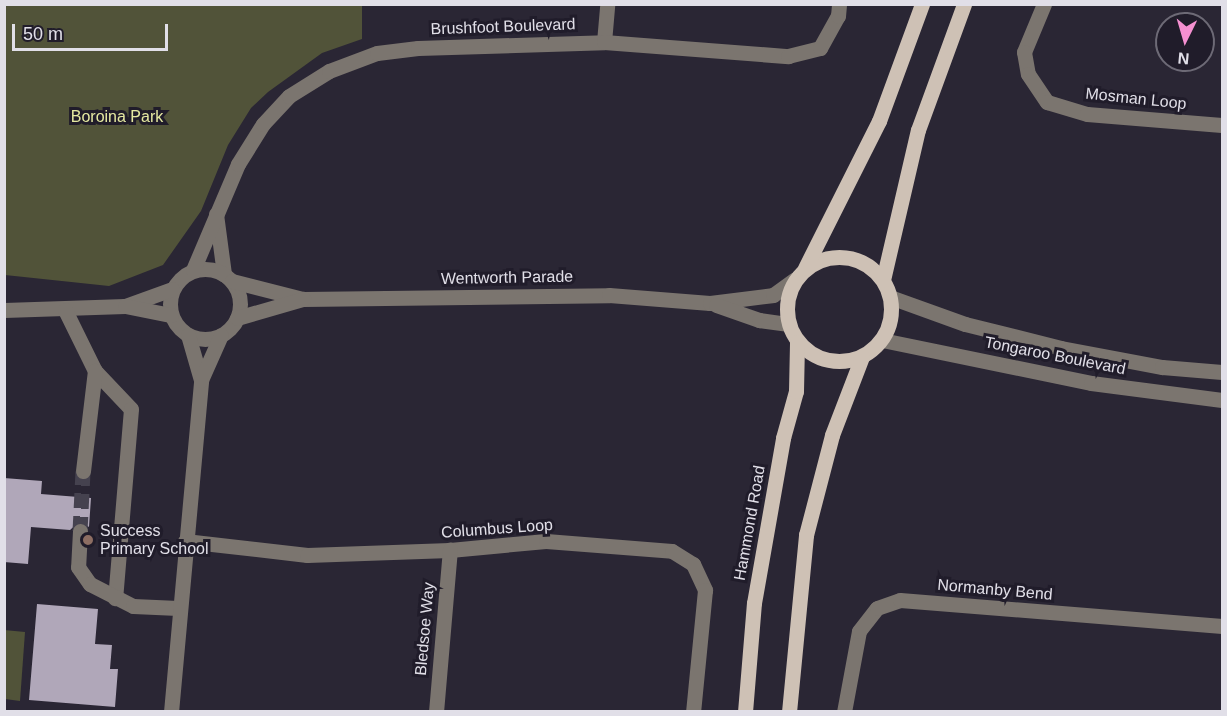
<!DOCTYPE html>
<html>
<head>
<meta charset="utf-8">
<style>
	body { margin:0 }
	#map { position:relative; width:1227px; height:716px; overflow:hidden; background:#2a2634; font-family:Helvetica,sans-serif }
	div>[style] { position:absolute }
	.green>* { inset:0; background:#515339 }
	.building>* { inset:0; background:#b0a7b9 }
	.minor-tunnel>* { height:15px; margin-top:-7.5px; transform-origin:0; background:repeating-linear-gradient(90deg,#45424f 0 15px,transparent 0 23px) }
	.minor>* { height:15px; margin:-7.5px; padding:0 7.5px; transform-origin:7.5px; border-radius:7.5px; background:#7b756f }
	.minor>.ring { margin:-7.5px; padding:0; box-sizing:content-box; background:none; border:15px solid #7b756f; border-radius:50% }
	.major>* { height:15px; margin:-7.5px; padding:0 7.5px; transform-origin:7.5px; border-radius:7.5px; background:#cec1b5 }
	.major>.ring { margin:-7.5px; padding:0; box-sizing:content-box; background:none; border:15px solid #cec1b5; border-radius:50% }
	.dots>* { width:16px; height:16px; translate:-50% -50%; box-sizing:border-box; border:3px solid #201c2a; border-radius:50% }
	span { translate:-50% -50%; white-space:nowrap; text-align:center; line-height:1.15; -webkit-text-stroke:6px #201c2a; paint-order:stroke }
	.street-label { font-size:16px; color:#e1dfe8 }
	.park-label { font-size:16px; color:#e5e9a1 }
	.poi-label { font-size:16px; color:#e1dfe8 }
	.left { translate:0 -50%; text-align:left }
	.frame { position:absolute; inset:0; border:6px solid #e1dfe8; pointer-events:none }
	.north { position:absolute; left:1155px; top:12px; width:60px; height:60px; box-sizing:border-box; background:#201c2a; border:2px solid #6d6a76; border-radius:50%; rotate:185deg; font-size:16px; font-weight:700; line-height:24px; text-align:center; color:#e1dfe8 }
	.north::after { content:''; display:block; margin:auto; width:21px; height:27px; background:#f590d1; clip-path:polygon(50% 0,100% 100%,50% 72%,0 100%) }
	.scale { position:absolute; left:12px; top:24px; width:156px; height:27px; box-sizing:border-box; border:3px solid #e1dfe8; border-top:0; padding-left:8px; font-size:18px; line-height:21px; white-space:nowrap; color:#e1dfe8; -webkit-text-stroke:4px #201c2a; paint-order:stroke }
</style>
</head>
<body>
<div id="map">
	<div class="green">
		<div style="clip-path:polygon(5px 4px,362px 5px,362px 39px,322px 53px,268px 92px,251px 108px,228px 145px,201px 211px,163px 265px,109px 286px,5px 275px)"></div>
		<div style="clip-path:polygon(4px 630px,25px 632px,20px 701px,5px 699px)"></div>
	</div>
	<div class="building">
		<div style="clip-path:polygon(4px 478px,42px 481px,41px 494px,91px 498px,89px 527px,80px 521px,70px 530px,31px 527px,28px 564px,4px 562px)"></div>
		<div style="clip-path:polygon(37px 604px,98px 609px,95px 644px,112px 645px,110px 669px,118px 669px,115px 707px,29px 700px)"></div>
	</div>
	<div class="minor-tunnel">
		<div style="left:80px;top:531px;width:60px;rotate:-87.1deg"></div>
	</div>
	<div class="minor">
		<div style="left:1044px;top:4px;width:52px;rotate:112.6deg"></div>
		<div style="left:1024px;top:52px;width:22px;rotate:80deg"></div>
		<div style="left:1028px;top:74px;width:34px;rotate:56deg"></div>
		<div style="left:1047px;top:102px;width:42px;rotate:16.7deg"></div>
		<div style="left:1087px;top:114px;width:135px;rotate:4.7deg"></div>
		<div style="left:604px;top:42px;width:38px;rotate:-85deg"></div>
		<div style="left:216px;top:214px;width:61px;rotate:82.4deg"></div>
		<div class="ring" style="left:170px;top:269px;width:55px;height:55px"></div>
		<div style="left:193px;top:270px;width:115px;rotate:-67deg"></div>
		<div style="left:238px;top:164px;width:47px;rotate:-58deg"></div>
		<div style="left:263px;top:124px;width:38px;rotate:-47deg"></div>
		<div style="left:289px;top:96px;width:47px;rotate:-32deg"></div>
		<div style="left:329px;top:71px;width:51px;rotate:-20.6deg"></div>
		<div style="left:377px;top:53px;width:41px;rotate:-7deg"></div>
		<div style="left:418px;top:48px;width:186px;rotate:-1.8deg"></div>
		<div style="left:604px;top:42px;width:185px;rotate:4.4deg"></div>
		<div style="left:788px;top:56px;width:33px;rotate:-14deg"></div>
		<div style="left:820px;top:48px;width:37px;rotate:-61deg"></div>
		<div style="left:838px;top:16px;width:12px;rotate:-85deg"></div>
		<div style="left:232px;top:281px;width:73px;rotate:14.2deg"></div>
		<div style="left:303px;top:299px;width:306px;rotate:-0.7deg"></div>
		<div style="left:609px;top:295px;width:101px;rotate:4.5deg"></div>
		<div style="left:710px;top:303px;width:64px;rotate:-7.2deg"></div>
		<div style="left:773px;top:295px;width:26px;rotate:-36deg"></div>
		<div style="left:890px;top:297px;width:80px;rotate:19.8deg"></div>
		<div style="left:965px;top:324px;width:99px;rotate:14deg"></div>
		<div style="left:1061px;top:348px;width:103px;rotate:10.7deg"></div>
		<div style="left:1162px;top:367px;width:60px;rotate:4.8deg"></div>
		<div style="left:716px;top:305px;width:46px;rotate:19.2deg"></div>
		<div style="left:759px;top:320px;width:30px;rotate:8deg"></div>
		<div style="left:125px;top:306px;width:50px;rotate:-19.9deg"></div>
		<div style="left:4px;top:310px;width:121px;rotate:-1.9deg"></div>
		<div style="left:125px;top:306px;width:47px;rotate:11.1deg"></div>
		<div style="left:65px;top:310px;width:68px;rotate:63.8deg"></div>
		<div style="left:95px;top:371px;width:52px;rotate:46.5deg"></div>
		<div style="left:131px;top:409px;width:190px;rotate:94.8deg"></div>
		<div style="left:237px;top:318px;width:69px;rotate:-16.1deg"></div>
		<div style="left:188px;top:335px;width:47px;rotate:73.9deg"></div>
		<div style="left:882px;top:340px;width:213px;rotate:11.6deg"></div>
		<div style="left:1091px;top:383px;width:132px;rotate:7.4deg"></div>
		<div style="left:83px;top:471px;width:101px;rotate:-83.2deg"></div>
		<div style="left:80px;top:531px;width:36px;rotate:93deg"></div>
		<div style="left:78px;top:567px;width:21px;rotate:55deg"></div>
		<div style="left:90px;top:584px;width:48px;rotate:27.1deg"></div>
		<div style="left:133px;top:606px;width:45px;rotate:2.5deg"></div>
		<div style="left:185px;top:541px;width:123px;rotate:6.5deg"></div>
		<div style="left:307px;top:555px;width:143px;rotate:-2deg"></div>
		<div style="left:450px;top:550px;width:96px;rotate:-5.4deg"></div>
		<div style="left:546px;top:541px;width:126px;rotate:4.5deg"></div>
		<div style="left:672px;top:551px;width:25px;rotate:32deg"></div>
		<div style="left:693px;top:564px;width:29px;rotate:65deg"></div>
		<div style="left:705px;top:590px;width:123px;rotate:95.6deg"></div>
		<div style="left:171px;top:712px;width:333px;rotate:-84.8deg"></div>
		<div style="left:201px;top:380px;width:49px;rotate:-66deg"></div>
		<div style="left:436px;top:712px;width:163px;rotate:-85.1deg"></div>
		<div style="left:844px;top:712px;width:82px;rotate:-79.5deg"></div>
		<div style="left:859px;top:631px;width:29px;rotate:-52deg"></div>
		<div style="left:877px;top:608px;width:24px;rotate:-19deg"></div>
		<div style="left:900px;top:600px;width:323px;rotate:4.6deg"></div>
	</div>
	<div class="major">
		<div class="ring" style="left:787px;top:257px;width:89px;height:89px"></div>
		<div style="left:805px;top:268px;width:165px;rotate:-63.3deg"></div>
		<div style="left:879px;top:121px;width:125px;rotate:-69.8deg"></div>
		<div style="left:883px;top:280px;width:154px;rotate:-76.9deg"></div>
		<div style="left:918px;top:130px;width:134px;rotate:-69.9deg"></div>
		<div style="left:745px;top:712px;width:109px;rotate:-85.3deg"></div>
		<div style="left:754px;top:603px;width:168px;rotate:-80deg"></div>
		<div style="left:783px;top:438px;width:49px;rotate:-74.5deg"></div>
		<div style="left:796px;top:391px;width:49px;rotate:-88.8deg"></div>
		<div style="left:789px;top:712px;width:178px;rotate:-84.5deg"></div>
		<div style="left:806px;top:535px;width:103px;rotate:-75.4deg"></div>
		<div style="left:832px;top:435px;width:84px;rotate:-69deg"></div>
	</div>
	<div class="dots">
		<div style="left:88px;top:540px;background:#8d6e63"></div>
	</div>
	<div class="street-label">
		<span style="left:503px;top:27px;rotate:-2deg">Brushfoot Boulevard</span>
		<span style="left:1136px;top:99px;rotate:6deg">Mosman Loop</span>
		<span style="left:507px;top:278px;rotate:-1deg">Wentworth Parade</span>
		<span style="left:1055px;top:356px;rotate:11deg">Tongaroo Boulevard</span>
		<span style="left:750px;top:523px;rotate:-80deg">Hammond Road</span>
		<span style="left:497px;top:529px;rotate:-4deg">Columbus Loop</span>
		<span style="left:995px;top:590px;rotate:5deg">Normanby Bend</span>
		<span style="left:425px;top:629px;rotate:-85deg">Bledsoe Way</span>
	</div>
	<div class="park-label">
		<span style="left:117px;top:117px">Boroina Park</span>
	</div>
	<div class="poi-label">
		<span class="left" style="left:100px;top:540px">Success<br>Primary School</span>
	</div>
	<div class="frame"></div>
	<div class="north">N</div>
	<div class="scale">50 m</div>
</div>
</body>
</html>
